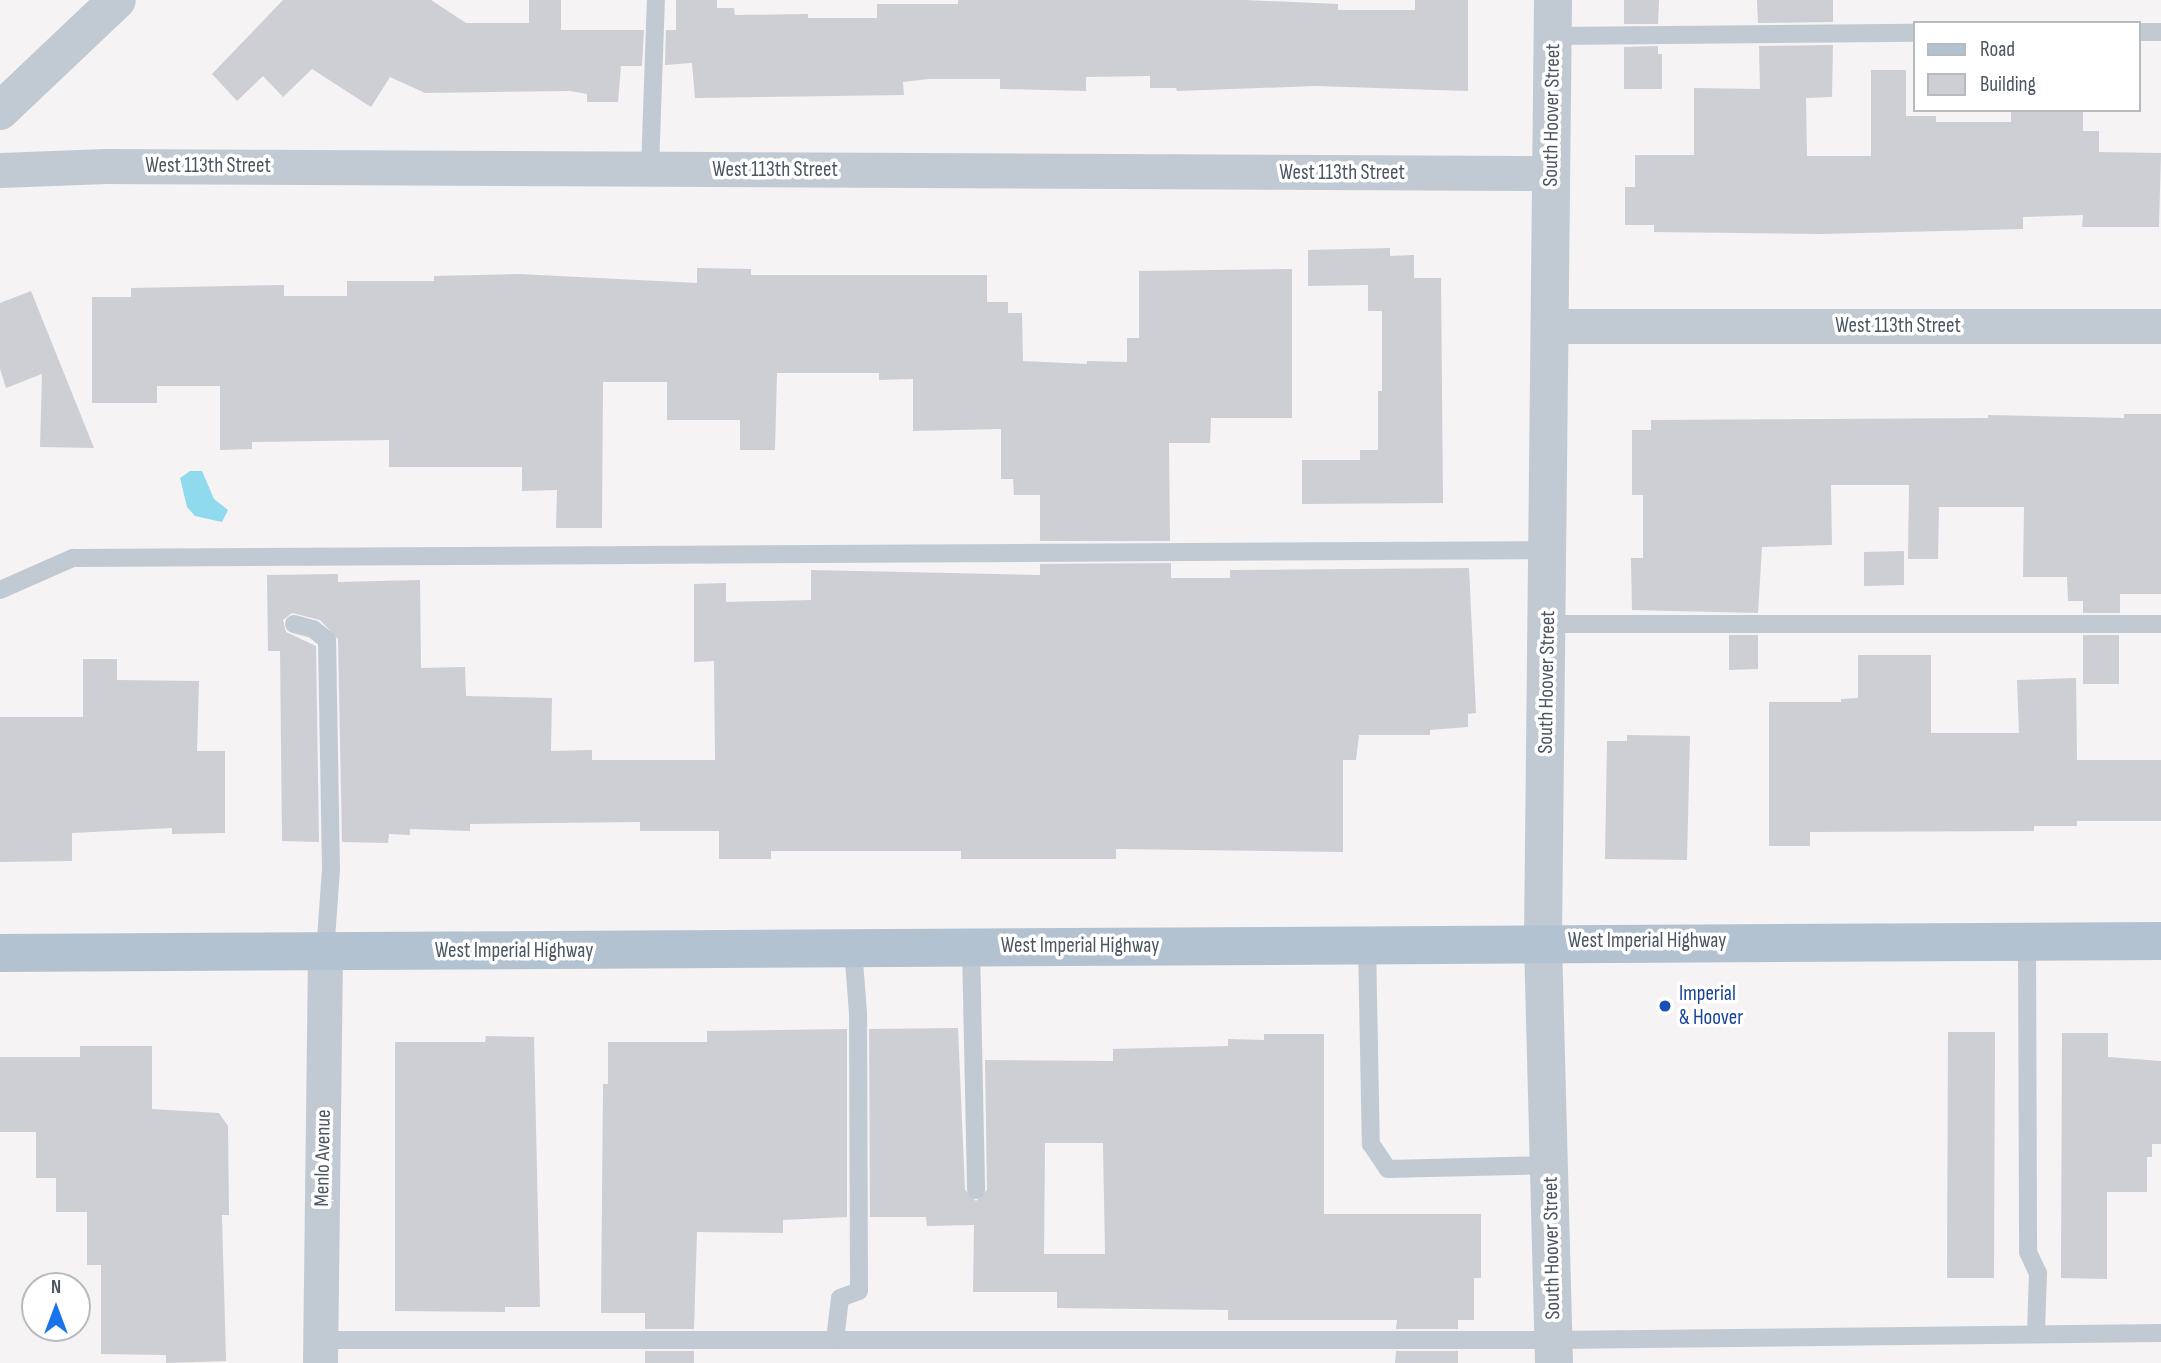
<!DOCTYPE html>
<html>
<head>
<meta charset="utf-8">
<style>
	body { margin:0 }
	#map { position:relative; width:2161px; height:1363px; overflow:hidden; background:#f5f3f3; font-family:"Sofia Sans Condensed",sans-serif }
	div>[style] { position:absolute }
	.water>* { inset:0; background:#90daee }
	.building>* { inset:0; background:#cdcfd5 }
	.service>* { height:18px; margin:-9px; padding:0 9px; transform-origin:9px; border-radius:9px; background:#c1cad2 }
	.minor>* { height:35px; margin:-17.5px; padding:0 17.5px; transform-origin:17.5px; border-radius:17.5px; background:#c1cad2 }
	.tertiary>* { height:38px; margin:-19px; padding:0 19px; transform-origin:19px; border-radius:19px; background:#c1cad2 }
	.primary>* { height:38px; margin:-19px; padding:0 19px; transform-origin:19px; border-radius:19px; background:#b3c2d1 }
	.dots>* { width:19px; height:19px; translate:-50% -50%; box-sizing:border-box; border:4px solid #fff; border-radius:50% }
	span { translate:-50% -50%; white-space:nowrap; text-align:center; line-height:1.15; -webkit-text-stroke:7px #fff; paint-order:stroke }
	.street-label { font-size:21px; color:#4a5661 }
	.transit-label { font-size:21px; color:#164399 }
	.left { translate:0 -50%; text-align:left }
	.legend { position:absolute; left:1913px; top:21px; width:228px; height:91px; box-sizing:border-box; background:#fff; border:2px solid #b7bbc0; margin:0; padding:9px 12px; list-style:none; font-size:21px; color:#4a5661 }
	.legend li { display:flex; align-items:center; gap:14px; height:35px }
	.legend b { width:35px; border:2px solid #b7bbc0 }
	.north { position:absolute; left:21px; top:1272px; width:70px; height:70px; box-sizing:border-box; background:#fff; border:2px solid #b7bbc0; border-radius:50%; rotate:0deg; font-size:19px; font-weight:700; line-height:28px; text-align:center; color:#4a5661 }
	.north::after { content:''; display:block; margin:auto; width:24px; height:32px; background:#1a73e8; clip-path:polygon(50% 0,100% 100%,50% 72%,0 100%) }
</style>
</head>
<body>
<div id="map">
	<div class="water">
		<div style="clip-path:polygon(190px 471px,202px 471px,214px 499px,228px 510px,222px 522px,195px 516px,187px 507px,180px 478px)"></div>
	</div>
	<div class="building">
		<div style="clip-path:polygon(283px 0,431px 0,466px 23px,529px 23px,529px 0,561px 0,561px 30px,644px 30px,642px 66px,621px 66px,618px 102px,587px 102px,587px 94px,570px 91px,425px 93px,390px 77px,371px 107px,312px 69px,283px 97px,263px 76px,237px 101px,212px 74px)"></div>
		<div style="clip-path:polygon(676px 0,717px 0,717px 8px,734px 8px,735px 15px,808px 14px,808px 18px,877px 18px,877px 4px,958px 4px,958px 0,1244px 0,1338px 4px,1338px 10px,1415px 10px,1415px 0,1468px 0,1468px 91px,1315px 86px,1177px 91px,1176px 88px,1150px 88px,1150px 76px,1086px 77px,1086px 91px,1000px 89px,1000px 79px,929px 79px,903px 82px,904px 95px,695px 98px,692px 63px,665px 65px,666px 30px,676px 30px)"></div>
		<div style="clip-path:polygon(1624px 0,1659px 0,1658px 24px,1624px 24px)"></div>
		<div style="clip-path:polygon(1757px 0,1833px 0,1833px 22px,1758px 23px)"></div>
		<div style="clip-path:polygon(1833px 45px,1832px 97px,1806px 98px,1807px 156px,1871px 156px,1871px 70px,1906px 70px,1906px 116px,1936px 116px,1936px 122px,2011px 122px,2011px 110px,2083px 111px,2083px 131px,2099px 131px,2099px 152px,2161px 153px,2159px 227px,2082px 227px,2083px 215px,2023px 217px,2023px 229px,1821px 234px,1654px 232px,1654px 225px,1625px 225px,1625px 187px,1635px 187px,1635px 155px,1694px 155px,1694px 88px,1760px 89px,1759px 46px)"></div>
		<div style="clip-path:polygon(1658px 46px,1658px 54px,1662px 54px,1662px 89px,1624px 89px,1624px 47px)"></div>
		<div style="clip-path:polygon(1390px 248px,1390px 256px,1414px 255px,1414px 278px,1441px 278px,1443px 503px,1302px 504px,1302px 460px,1360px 460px,1360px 450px,1378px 450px,1378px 391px,1382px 391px,1382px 311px,1368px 311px,1368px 285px,1308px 286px,1308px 250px)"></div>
		<div style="clip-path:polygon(697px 268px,751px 269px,751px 275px,987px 275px,987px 302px,1008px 302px,1008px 313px,1022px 313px,1023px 361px,1087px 364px,1087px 361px,1127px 362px,1127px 338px,1139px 338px,1139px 271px,1292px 269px,1292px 418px,1211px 418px,1210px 443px,1169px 443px,1170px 541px,1040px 541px,1040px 495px,1014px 495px,1013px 479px,1001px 479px,1001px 429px,913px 431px,913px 379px,879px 380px,879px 373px,777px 373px,775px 450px,740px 450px,740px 420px,667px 420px,667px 382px,603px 382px,602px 528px,556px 528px,557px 490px,522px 491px,522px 467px,389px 467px,389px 440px,252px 442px,252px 449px,220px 450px,220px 386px,157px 386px,157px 403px,92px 403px,92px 297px,131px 297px,131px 288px,284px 285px,284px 296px,347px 296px,347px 281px,434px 281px,434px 276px,519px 274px,697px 283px)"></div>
		<div style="clip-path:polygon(31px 291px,43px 321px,94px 448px,40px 447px,42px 374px,6px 388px,0 369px,0 303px)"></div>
		<div style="clip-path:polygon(2124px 414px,2161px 414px,2161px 594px,2120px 594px,2120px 613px,2083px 613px,2083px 601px,2068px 601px,2067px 577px,2023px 577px,2024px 507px,1939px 507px,1938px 559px,1908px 559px,1909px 485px,1831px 485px,1832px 545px,1762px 547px,1758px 613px,1632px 610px,1631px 558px,1643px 558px,1643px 495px,1632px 495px,1632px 430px,1651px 430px,1651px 420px,1988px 418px,1988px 415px,2124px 418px)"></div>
		<div style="clip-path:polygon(1904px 551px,1904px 585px,1864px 586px,1864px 552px)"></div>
		<div style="clip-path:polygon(1171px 563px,1171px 578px,1230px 578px,1230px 570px,1469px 568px,1476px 713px,1468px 714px,1468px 727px,1430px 730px,1430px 735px,1359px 735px,1356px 760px,1343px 760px,1343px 852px,1116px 849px,1116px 859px,961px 859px,961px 851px,771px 851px,771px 859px,719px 859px,719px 831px,640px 831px,640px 822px,470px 824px,470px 831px,410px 829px,410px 835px,389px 834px,388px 843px,342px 842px,338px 639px,320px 620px,292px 613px,283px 620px,286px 632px,316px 646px,319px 842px,282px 841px,280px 651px,268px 651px,267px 575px,338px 574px,338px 582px,420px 580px,421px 668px,465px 667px,466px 696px,552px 698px,551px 751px,592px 750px,592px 760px,715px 760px,714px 661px,694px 662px,694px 584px,726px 583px,726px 602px,811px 600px,811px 570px,1040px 575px,1040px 564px)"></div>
		<div style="clip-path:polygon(1729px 635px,1758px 635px,1758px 669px,1729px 670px)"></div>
		<div style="clip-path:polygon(2083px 635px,2119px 635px,2119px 684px,2083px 684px)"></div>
		<div style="clip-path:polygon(1858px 655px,1931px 655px,1931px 733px,2019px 733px,2017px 680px,2076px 678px,2077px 760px,2161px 760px,2161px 821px,2077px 821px,2077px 826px,2034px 826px,2034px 831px,1810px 832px,1810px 846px,1769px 846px,1769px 702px,1841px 702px,1841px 699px,1858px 698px)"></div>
		<div style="clip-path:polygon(83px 659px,117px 659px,117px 680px,199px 681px,197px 751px,225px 751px,225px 833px,172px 834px,172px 828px,72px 833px,72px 861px,0 862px,0 717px,83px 717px)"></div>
		<div style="clip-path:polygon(1627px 735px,1690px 736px,1687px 860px,1605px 859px,1607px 741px,1627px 741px)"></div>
		<div style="clip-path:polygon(evenodd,958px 1028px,965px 1190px,976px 1201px,987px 1190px,985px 1060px,1113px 1061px,1113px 1049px,1228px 1046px,1228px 1039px,1264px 1040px,1264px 1034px,1324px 1034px,1324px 1214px,1481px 1214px,1481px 1278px,1474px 1278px,1474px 1320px,1458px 1320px,1458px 1329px,1396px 1329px,1397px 1320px,1228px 1320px,1228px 1310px,1057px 1308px,1057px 1292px,973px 1292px,974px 1225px,927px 1226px,926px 1217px,870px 1217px,869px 1029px,958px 1028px,1045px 1143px,1103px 1143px,1105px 1254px,1044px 1254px,1045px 1143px)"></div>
		<div style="clip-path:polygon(847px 1029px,847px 1217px,783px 1220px,783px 1233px,697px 1232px,694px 1329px,645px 1329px,645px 1313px,601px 1313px,603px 1084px,608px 1084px,608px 1042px,707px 1042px,707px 1031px)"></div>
		<div style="clip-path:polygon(1948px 1032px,1995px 1032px,1994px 1278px,1947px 1278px)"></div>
		<div style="clip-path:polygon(2062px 1033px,2108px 1033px,2108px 1057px,2161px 1061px,2161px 1144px,2152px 1144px,2152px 1157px,2147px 1157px,2147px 1192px,2107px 1192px,2107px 1279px,2061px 1278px)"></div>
		<div style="clip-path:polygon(486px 1036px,534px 1037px,540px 1307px,505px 1307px,505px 1312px,395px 1311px,395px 1042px,485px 1042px)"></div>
		<div style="clip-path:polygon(80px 1046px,152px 1046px,152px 1109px,219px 1113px,228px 1126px,229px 1215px,222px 1215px,226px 1361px,166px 1363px,166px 1355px,101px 1354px,101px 1265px,87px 1265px,87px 1212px,56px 1212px,56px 1178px,36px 1178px,36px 1132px,0 1132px,0 1057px,80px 1057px)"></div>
		<div style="clip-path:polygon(645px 1351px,694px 1351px,694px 1363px,645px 1363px)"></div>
		<div style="clip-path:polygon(1396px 1351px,1458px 1351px,1458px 1363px,1395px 1363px)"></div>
	</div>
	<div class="service">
		<div style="left:2138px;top:32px;width:23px"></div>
		<div style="left:1552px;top:36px;width:362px;rotate:-0.5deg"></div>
		<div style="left:650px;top:169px;width:169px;rotate:-88deg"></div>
		<div style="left:0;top:590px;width:80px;rotate:-23.7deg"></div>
		<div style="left:73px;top:558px;width:1476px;rotate:-0.31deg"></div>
		<div style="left:294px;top:624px;width:20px;rotate:15deg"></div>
		<div style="left:313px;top:629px;width:18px;rotate:38deg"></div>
		<div style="left:327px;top:640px;width:229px;rotate:89deg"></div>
		<div style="left:331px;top:869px;width:84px;rotate:94.1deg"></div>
		<div style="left:1548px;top:624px;width:613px"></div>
		<div style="left:2027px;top:941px;width:311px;rotate:89.8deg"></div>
		<div style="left:2028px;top:1252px;width:23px;rotate:65deg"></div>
		<div style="left:2038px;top:1273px;width:61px;rotate:91.9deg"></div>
		<div style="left:1367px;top:944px;width:200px;rotate:88.9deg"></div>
		<div style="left:1371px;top:1144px;width:30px;rotate:56deg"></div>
		<div style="left:1388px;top:1169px;width:162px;rotate:-1.4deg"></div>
		<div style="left:971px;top:947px;width:243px;rotate:88.8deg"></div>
		<div style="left:320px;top:1340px;width:1234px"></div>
		<div style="left:1554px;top:1340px;width:607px;rotate:-0.66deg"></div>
		<div style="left:835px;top:1340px;width:42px;rotate:-83.2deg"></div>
		<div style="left:840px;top:1298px;width:20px;rotate:-20deg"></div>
		<div style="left:859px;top:1291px;width:278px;rotate:-90.2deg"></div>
		<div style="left:858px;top:1013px;width:65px;rotate:-94.4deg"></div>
	</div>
	<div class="minor">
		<div style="left:0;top:170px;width:106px;rotate:-2.2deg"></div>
		<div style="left:106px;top:166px;width:1445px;rotate:0.28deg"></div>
		<div style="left:1551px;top:326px;width:610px"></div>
		<div style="left:320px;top:1363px;width:410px;rotate:-89.3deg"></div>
	</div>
	<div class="tertiary">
		<div style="left:1553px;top:0;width:942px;rotate:90.61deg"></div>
		<div style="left:1543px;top:942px;width:421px;rotate:88.5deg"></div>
		<div style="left:0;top:111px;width:161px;rotate:-43.5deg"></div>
	</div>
	<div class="primary">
		<div style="left:0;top:953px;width:2161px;rotate:-0.32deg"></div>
	</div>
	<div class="dots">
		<div style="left:1665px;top:1006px;background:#1a4fb4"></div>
	</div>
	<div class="street-label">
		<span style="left:1552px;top:115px;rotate:-89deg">South Hoover Street</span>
		<span style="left:208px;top:166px">West 113th Street</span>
		<span style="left:775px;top:170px">West 113th Street</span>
		<span style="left:1342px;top:173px">West 113th Street</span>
		<span style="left:1898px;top:326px">West 113th Street</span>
		<span style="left:1547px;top:682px;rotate:-89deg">South Hoover Street</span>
		<span style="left:1647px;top:941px">West Imperial Highway</span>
		<span style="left:1080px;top:946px">West Imperial Highway</span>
		<span style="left:514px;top:951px">West Imperial Highway</span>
		<span style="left:323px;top:1158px;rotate:-89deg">Menlo Avenue</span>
		<span style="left:1552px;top:1248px;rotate:-91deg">South Hoover Street</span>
	</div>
	<div class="transit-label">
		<span class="left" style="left:1679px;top:1006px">Imperial<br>&amp; Hoover</span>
	</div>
	<ul class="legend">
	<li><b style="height:9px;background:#b3c2d1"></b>Road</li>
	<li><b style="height:19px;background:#cdcfd5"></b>Building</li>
	</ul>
	<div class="north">N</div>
</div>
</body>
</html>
